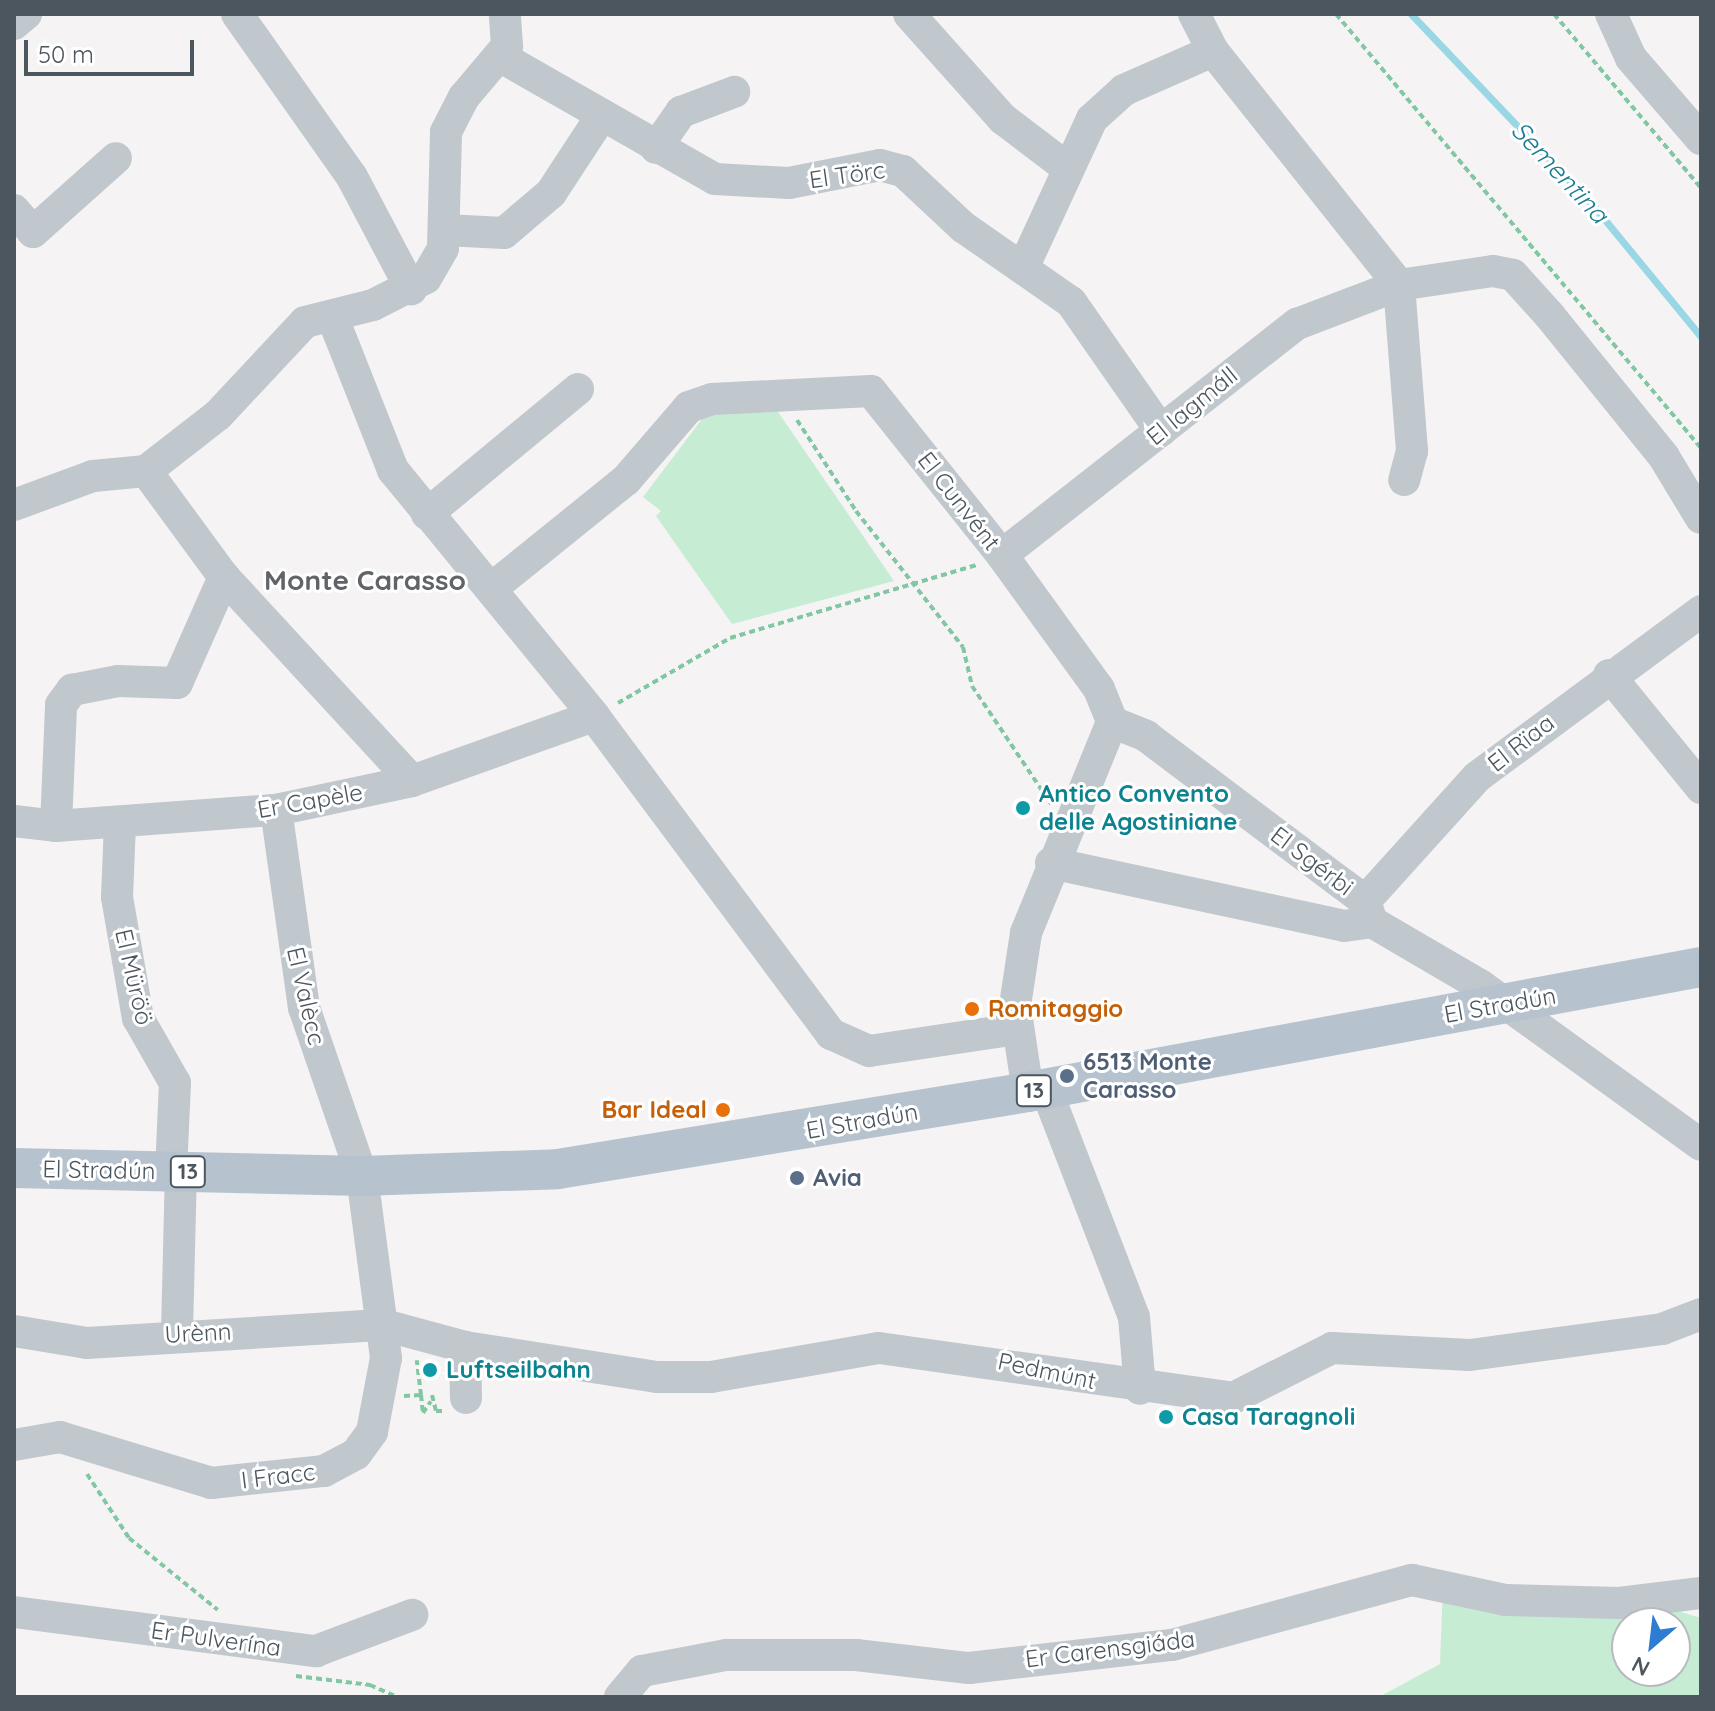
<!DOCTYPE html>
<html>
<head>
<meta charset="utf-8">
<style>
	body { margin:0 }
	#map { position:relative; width:1715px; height:1711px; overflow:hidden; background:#f5f3f3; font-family:Quicksand,sans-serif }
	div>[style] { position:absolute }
	.green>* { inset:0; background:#c7ecd4 }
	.stream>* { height:7px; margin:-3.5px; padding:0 3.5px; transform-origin:3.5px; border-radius:3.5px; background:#99d7e4 }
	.path>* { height:4px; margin-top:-2px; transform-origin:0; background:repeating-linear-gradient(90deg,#82c7a3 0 6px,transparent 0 10px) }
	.minor>* { height:32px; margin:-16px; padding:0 16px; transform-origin:16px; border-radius:16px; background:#c0c7cd }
	.major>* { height:40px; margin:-20px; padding:0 20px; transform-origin:20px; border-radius:20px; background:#b6c3ce }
	.dots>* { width:22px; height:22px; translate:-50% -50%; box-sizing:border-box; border:4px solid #fff; border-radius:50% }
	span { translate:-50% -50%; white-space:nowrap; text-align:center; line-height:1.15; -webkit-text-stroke:6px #fff; paint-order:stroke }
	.shield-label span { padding:2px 6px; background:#fff; border:2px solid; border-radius:6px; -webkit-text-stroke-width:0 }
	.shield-label { font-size:22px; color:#4c565e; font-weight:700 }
	.street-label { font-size:24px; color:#4c565e }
	.culture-label { font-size:24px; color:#0d838f; font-weight:700 }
	.left { translate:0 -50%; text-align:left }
	.food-label { font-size:24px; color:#c56008; font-weight:700 }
	.right { translate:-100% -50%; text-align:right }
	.service-label { font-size:24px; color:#4e5e75; font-weight:700 }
	.water-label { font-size:26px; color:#1b7e93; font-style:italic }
	.quarter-label { font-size:28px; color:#606367; font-weight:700 }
	.frame { position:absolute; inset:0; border:16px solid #4c565e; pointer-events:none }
	.north { position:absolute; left:1611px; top:1607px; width:80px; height:80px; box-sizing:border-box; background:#fff; border:2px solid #b7bbbf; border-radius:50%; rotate:208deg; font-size:22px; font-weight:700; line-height:32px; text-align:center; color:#4c565e }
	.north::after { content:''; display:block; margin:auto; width:28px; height:36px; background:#2f7cd3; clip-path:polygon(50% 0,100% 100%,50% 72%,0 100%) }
	.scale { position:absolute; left:24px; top:40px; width:170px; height:36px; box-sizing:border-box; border:4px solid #4c565e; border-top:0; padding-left:10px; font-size:24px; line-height:28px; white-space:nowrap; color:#4c565e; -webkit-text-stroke:6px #fff; paint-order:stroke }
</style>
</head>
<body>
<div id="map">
	<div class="green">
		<div style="clip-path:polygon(776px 409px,894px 581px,732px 624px,656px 516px,661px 511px,643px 497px,705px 415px)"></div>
		<div style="clip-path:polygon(evenodd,1443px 1583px,1644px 1601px,1701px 1618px,1701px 1697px,1379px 1697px,1440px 1664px,1443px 1583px,1627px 1623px,1675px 1623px,1675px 1671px,1627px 1671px,1627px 1623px)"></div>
	</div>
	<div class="stream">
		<div style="left:1411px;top:14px;width:269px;rotate:46.5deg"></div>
		<div style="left:1596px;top:209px;width:166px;rotate:50.6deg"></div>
	</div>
	<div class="path">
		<div style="left:1336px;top:14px;width:567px;rotate:49.94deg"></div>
		<div style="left:1554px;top:14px;width:228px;rotate:49.8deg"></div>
		<div style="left:797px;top:420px;width:108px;rotate:57deg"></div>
		<div style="left:856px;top:511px;width:173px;rotate:51.8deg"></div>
		<div style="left:963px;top:647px;width:40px;rotate:77deg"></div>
		<div style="left:972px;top:686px;width:142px;rotate:56.2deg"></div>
		<div style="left:618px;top:703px;width:129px;rotate:-30.1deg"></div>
		<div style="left:730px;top:638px;width:258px;rotate:-16.5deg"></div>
		<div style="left:421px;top:1395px;width:18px;rotate:84deg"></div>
		<div style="left:423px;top:1413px;width:14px;rotate:-56deg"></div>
		<div style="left:432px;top:1395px;width:16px;rotate:76deg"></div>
		<div style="left:436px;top:1411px;width:7px"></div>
		<div style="left:404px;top:1396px;width:17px;rotate:-3deg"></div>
		<div style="left:421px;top:1395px;width:35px;rotate:-97deg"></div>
		<div style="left:87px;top:1474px;width:77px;rotate:56.7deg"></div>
		<div style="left:129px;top:1538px;width:114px;rotate:39deg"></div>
		<div style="left:296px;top:1676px;width:75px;rotate:6.9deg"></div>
		<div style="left:370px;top:1685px;width:30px;rotate:24deg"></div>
	</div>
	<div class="minor">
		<div style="left:237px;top:14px;width:199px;rotate:54.8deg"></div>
		<div style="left:352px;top:177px;width:127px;rotate:62.2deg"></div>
		<div style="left:909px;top:14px;width:141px;rotate:48.2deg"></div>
		<div style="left:1003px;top:119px;width:78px;rotate:37.2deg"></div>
		<div style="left:1194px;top:14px;width:42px;rotate:62.8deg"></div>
		<div style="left:1213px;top:51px;width:299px;rotate:51.5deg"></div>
		<div style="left:1611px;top:14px;width:48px;rotate:65.6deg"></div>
		<div style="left:1631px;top:58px;width:107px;rotate:49.2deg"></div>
		<div style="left:14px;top:24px;width:16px;rotate:-40deg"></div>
		<div style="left:501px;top:57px;width:246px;rotate:29.7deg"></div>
		<div style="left:715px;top:179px;width:74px;rotate:3.1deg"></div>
		<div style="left:789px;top:183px;width:93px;rotate:-11.2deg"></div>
		<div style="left:880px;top:165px;width:24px;rotate:15deg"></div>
		<div style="left:903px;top:171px;width:82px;rotate:43deg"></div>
		<div style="left:963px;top:227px;width:131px;rotate:34.8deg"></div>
		<div style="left:1071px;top:302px;width:157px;rotate:55.1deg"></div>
		<div style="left:656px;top:148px;width:44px;rotate:-55.2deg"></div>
		<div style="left:681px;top:112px;width:57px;rotate:-20.7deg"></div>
		<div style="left:14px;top:210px;width:29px;rotate:49deg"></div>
		<div style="left:33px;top:232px;width:111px;rotate:-41.7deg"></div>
		<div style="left:445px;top:230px;width:59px;rotate:2.9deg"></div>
		<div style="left:504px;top:233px;width:62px;rotate:-40.4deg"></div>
		<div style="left:551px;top:193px;width:93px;rotate:-56.8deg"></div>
		<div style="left:1024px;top:266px;width:162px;rotate:-65.2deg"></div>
		<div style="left:1092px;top:119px;width:43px;rotate:-42.2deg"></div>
		<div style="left:1124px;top:90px;width:97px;rotate:-23.7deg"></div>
		<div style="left:1399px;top:285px;width:167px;rotate:85.5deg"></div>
		<div style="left:1412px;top:451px;width:30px;rotate:105deg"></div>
		<div style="left:332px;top:316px;width:166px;rotate:68.4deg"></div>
		<div style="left:393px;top:470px;width:318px;rotate:50.7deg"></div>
		<div style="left:594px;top:716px;width:397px;rotate:53.3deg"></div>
		<div style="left:831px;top:1034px;width:42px;rotate:24.1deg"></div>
		<div style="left:869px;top:1051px;width:149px;rotate:-8.5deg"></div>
		<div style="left:146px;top:471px;width:132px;rotate:53.7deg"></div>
		<div style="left:224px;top:577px;width:277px;rotate:47.3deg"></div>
		<div style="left:14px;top:505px;width:84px;rotate:-20.2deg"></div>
		<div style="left:93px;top:476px;width:53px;rotate:-5.4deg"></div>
		<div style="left:146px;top:471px;width:91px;rotate:-37.9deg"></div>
		<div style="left:218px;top:415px;width:127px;rotate:-46.9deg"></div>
		<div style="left:305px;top:322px;width:70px;rotate:-14deg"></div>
		<div style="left:373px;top:305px;width:59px;rotate:-27deg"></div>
		<div style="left:426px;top:278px;width:34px;rotate:-60deg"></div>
		<div style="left:443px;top:248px;width:116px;rotate:-88.5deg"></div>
		<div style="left:446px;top:132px;width:39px;rotate:-63deg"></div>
		<div style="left:464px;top:97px;width:67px;rotate:-49.9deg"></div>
		<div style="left:507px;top:46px;width:32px;rotate:-94deg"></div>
		<div style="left:427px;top:514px;width:196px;rotate:-39.6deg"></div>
		<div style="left:1002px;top:555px;width:375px;rotate:-38.1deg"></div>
		<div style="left:1297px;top:324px;width:109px;rotate:-20.9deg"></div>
		<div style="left:1399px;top:285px;width:95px;rotate:-8.5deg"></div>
		<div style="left:1493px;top:271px;width:20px;rotate:11deg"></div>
		<div style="left:1513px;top:275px;width:55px;rotate:47.9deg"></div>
		<div style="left:1550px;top:316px;width:181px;rotate:51deg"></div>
		<div style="left:1664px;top:457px;width:71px;rotate:58.8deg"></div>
		<div style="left:492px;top:588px;width:172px;rotate:-38.9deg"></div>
		<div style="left:626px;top:480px;width:96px;rotate:-49.2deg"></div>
		<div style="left:689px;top:407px;width:24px;rotate:-19deg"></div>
		<div style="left:712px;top:399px;width:159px;rotate:-2.9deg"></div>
		<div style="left:871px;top:391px;width:210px;rotate:51.4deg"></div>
		<div style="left:1002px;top:555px;width:165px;rotate:54.1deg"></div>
		<div style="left:1099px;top:689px;width:35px;rotate:68deg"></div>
		<div style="left:1112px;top:722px;width:228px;rotate:112.2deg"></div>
		<div style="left:1026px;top:933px;width:74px;rotate:98.6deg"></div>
		<div style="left:1015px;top:1006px;width:87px;rotate:81.4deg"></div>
		<div style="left:1609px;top:675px;width:146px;rotate:50.8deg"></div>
		<div style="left:1112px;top:722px;width:37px;rotate:22deg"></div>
		<div style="left:1146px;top:736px;width:248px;rotate:37deg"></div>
		<div style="left:1344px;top:885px;width:26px;rotate:37deg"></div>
		<div style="left:1365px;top:901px;width:22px;rotate:72deg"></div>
		<div style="left:1372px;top:922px;width:125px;rotate:30.3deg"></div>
		<div style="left:1480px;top:985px;width:273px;rotate:35.9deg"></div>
		<div style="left:14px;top:821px;width:42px;rotate:6.8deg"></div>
		<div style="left:56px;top:826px;width:221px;rotate:-4.2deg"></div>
		<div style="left:276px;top:810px;width:139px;rotate:-12deg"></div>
		<div style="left:412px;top:781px;width:193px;rotate:-19.7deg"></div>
		<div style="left:120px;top:823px;width:74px;rotate:92.3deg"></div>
		<div style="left:117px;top:897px;width:123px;rotate:80.2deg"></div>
		<div style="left:138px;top:1018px;width:75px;rotate:60.4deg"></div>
		<div style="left:175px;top:1083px;width:88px;rotate:92.6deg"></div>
		<div style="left:56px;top:826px;width:121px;rotate:-87.6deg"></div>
		<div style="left:61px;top:705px;width:19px;rotate:-54deg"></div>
		<div style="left:72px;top:690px;width:47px;rotate:-11.1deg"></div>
		<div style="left:118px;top:681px;width:59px;rotate:1.9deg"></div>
		<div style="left:177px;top:683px;width:116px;rotate:-66.1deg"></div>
		<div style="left:1051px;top:863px;width:300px;rotate:12.1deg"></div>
		<div style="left:1344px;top:926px;width:28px;rotate:-8deg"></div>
		<div style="left:1365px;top:901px;width:167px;rotate:-47.9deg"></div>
		<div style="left:1477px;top:777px;width:279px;rotate:-36.5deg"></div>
		<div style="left:1046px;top:1089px;width:244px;rotate:68.9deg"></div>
		<div style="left:1134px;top:1317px;width:72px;rotate:85.2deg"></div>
		<div style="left:14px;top:1331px;width:74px;rotate:9.3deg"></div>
		<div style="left:87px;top:1343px;width:298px;rotate:-3.5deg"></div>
		<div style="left:384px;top:1325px;width:84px;rotate:15.2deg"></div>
		<div style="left:465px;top:1347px;width:194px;rotate:8.9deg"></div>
		<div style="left:657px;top:1377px;width:54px"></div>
		<div style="left:711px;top:1377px;width:170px;rotate:-9.8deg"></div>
		<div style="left:879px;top:1348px;width:358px;rotate:8deg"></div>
		<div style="left:1233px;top:1398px;width:111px;rotate:-26.8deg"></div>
		<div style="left:1332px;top:1348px;width:138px;rotate:2.9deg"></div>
		<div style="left:1470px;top:1355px;width:194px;rotate:-7.7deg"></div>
		<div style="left:1662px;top:1329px;width:42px;rotate:-21deg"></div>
		<div style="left:177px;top:1332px;width:161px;rotate:-88.6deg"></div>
		<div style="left:465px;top:1347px;width:51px;rotate:88.9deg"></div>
		<div style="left:14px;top:1445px;width:47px;rotate:-9.9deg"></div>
		<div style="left:60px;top:1437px;width:158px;rotate:16.9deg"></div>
		<div style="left:211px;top:1483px;width:114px;rotate:-6.1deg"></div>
		<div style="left:324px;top:1471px;width:36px;rotate:-28deg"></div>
		<div style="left:356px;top:1454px;width:27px;rotate:-54deg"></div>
		<div style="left:372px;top:1432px;width:75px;rotate:-79.3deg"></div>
		<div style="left:386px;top:1358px;width:184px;rotate:-97.5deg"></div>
		<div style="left:362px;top:1176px;width:178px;rotate:-109deg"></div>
		<div style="left:304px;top:1008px;width:200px;rotate:-98deg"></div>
		<div style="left:14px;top:1612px;width:305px;rotate:7.4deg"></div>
		<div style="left:316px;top:1651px;width:103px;rotate:-20.6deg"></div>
		<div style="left:620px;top:1697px;width:34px;rotate:-50deg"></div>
		<div style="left:642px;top:1671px;width:86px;rotate:-10.8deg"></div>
		<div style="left:726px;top:1655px;width:130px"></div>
		<div style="left:856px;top:1655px;width:114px;rotate:6.6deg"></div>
		<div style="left:969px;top:1668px;width:204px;rotate:-6.5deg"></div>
		<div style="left:1172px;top:1645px;width:249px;rotate:-15.2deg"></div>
		<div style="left:1412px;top:1580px;width:95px;rotate:12.1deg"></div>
		<div style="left:1505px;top:1600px;width:114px;rotate:1.5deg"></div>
		<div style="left:1619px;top:1603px;width:83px;rotate:-7deg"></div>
	</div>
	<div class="major">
		<div style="left:14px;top:1168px;width:348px;rotate:1.3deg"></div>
		<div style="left:362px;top:1176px;width:196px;rotate:-2deg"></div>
		<div style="left:558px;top:1169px;width:476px;rotate:-9.3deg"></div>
		<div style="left:1028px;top:1092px;width:685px;rotate:-10.52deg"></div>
	</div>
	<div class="dots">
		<div style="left:1023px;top:808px;background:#0f9aa8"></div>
		<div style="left:972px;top:1009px;background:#e8710a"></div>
		<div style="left:1067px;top:1076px;background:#5c6f8a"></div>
		<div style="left:723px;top:1110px;background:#e8710a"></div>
		<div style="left:797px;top:1178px;background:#5c6f8a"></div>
		<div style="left:430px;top:1370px;background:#0f9aa8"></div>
		<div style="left:1166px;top:1417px;background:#0f9aa8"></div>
	</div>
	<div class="shield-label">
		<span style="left:1034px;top:1091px">13</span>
		<span style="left:188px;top:1172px">13</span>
	</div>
	<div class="street-label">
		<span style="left:847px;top:175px;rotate:-8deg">El Törc</span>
		<span style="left:1192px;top:406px;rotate:-39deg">El Iagmáll</span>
		<span style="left:959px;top:501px;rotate:52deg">El Cunvént</span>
		<span style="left:1521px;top:743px;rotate:-38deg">El Rïaa</span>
		<span style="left:310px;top:801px;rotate:-10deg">Er Capèle</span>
		<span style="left:1312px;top:861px;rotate:37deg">El Sgérbi</span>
		<span style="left:134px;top:977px;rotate:77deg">El Müröö</span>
		<span style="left:306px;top:996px;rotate:77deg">El Valècc</span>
		<span style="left:1500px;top:1005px;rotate:-10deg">El Stradún</span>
		<span style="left:862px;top:1121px;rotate:-10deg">El Stradún</span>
		<span style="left:99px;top:1170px;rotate:1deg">El Stradún</span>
		<span style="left:198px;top:1333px;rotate:-3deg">Urènn</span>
		<span style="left:1047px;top:1371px;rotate:12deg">Pedmúnt</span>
		<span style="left:278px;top:1476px;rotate:-7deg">I Fracc</span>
		<span style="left:216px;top:1639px;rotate:8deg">Er Pulverína</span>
		<span style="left:1110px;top:1649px;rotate:-7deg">Er Carensgiáda</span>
	</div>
	<div class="culture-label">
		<span class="left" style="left:1039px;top:808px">Antico Convento<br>delle Agostiniane</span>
		<span class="left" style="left:446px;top:1370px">Luftseilbahn</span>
		<span class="left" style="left:1182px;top:1417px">Casa Taragnoli</span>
	</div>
	<div class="food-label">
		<span class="left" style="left:988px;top:1009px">Romitaggio</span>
		<span class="right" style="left:707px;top:1110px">Bar Ideal</span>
	</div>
	<div class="service-label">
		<span class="left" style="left:1083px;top:1076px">6513 Monte<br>Carasso</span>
		<span class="left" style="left:813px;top:1178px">Avia</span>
	</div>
	<div class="water-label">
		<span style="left:1560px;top:172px;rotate:47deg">Sementina</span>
	</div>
	<div class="quarter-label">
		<span style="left:365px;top:580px">Monte Carasso</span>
	</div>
	<div class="frame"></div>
	<div class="north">N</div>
	<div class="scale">50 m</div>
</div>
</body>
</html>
